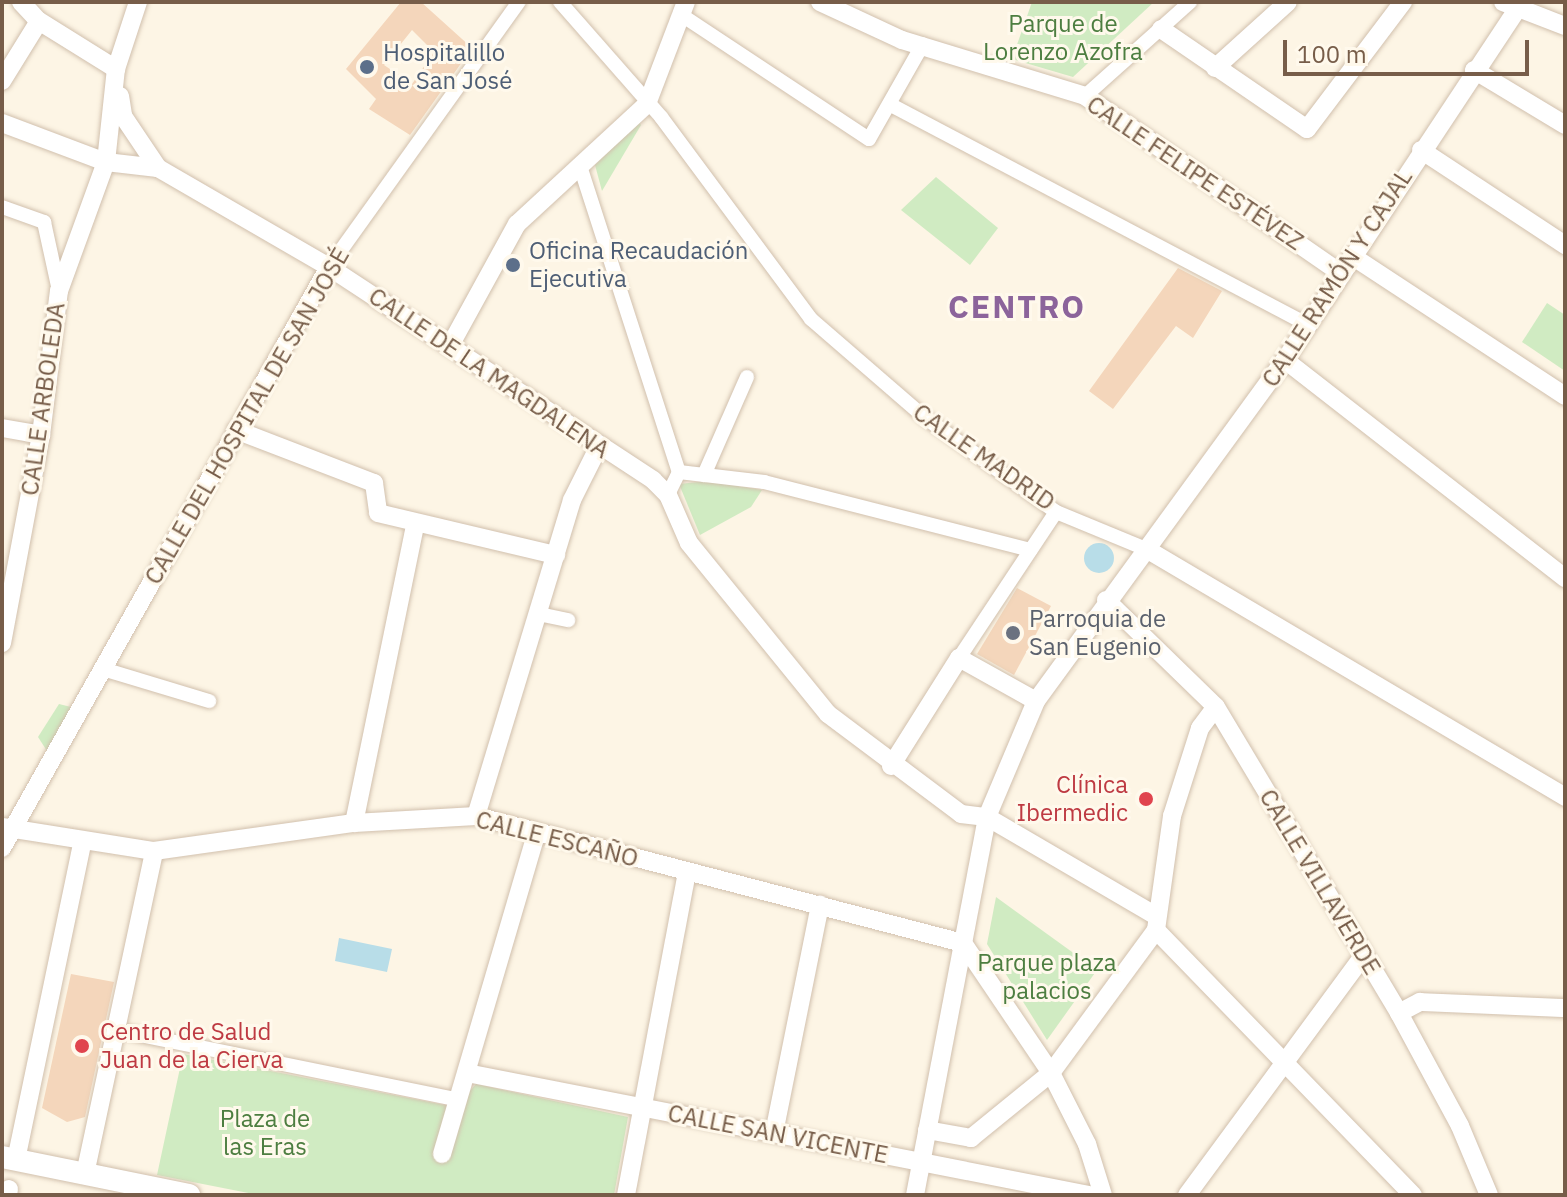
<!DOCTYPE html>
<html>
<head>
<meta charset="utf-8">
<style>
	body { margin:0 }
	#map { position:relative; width:1567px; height:1197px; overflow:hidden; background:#fdf5e5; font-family:"IBM Plex Sans",sans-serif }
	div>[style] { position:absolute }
	.green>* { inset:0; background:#d0ebc2 }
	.water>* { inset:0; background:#b8dde8 }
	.round { border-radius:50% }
	.building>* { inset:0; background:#f4d6bb }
	.roads { filter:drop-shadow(0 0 2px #d1c0ad) drop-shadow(0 0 2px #d1c0ad) }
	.pedestrian>* { height:14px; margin:-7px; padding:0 7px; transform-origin:7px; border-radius:7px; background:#fff }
	.minor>* { height:18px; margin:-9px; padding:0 9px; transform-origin:9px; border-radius:9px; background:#fff }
	.tertiary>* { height:22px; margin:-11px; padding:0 11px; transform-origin:11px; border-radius:11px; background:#fff }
	.dots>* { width:22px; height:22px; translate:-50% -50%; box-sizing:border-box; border:4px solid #fff9ec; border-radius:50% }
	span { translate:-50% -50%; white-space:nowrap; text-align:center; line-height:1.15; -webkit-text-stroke:6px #fff9ec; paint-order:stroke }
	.park-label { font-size:24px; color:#4d7e40 }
	.service-label { font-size:24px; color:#4e5e75 }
	.left { translate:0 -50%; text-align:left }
	.street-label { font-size:24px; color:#775d49 }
	.worship-label { font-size:24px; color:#5b616d }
	.health-label { font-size:24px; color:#be3a42 }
	.right { translate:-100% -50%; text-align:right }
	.district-label { font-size:32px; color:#8c649b; font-weight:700; letter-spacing:2px }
	.frame { position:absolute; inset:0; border:4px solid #775d49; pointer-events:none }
	.scale { position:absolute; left:1283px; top:40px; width:246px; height:36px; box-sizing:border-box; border:4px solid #775d49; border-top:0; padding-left:10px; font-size:24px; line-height:28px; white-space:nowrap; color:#775d49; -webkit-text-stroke:6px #fff9ec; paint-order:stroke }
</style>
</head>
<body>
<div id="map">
	<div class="green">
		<div style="clip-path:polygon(1032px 2px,1154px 2px,1073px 77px,1012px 59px)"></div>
		<div style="clip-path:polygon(639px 122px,641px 125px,602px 191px,595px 165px)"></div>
		<div style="clip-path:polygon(936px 177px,998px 228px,970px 265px,901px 210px)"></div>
		<div style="clip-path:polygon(1547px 303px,1565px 315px,1565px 371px,1522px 342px)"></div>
		<div style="clip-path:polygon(708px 481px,762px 490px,751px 507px,700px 535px,679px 484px)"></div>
		<div style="clip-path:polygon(59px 704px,71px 707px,47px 751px,38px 737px)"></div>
		<div style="clip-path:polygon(996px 897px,1097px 970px,1047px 1040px,987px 944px)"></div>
		<div style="clip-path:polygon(183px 1054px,455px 1107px,476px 1084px,628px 1117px,614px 1195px,259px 1195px,157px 1175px)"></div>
	</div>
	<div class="water">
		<div class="round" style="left:1084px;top:543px;width:30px;height:30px"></div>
		<div style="clip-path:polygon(339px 938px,392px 949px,387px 972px,335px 961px)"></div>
	</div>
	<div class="building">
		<div style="clip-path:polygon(evenodd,401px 2px,421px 2px,472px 48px,410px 135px,369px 109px,376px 99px,346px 69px,401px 2px,412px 30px,434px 52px,412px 84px,384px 65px,412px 30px)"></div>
		<div style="clip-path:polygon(1178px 268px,1222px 291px,1193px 338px,1176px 326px,1113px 409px,1089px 391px)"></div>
		<div style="clip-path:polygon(1017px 588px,1051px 606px,1014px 675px,977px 654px)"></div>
		<div style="clip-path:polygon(71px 974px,114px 982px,85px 1117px,67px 1122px,42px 1108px)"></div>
	</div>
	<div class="roads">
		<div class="pedestrian">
			<div style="left:560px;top:2px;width:153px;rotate:48.7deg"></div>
			<div style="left:661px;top:117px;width:252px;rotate:53.4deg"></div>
			<div style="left:811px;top:319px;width:150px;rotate:40.9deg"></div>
			<div style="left:924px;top:417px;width:163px;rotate:35.7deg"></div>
			<div style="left:1056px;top:512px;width:100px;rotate:22.4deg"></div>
			<div style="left:683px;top:16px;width:223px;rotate:33.5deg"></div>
			<div style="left:869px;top:139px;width:109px;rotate:-60.4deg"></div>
			<div style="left:1085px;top:96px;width:141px;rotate:-41.8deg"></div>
			<div style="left:891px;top:105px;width:471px;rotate:27.8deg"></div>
			<div style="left:580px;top:166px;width:322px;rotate:72.1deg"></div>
			<div style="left:679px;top:472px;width:25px;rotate:116deg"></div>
			<div style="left:2px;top:207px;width:45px;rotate:19.7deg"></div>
			<div style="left:44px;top:222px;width:71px;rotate:77.7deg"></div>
			<div style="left:329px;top:267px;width:326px;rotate:-54.4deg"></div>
			<div style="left:679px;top:472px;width:86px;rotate:6.7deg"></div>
			<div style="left:764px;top:482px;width:275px;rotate:14.3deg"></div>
			<div style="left:704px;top:475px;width:107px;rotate:-66.3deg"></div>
			<div style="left:539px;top:614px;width:30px;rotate:12deg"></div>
			<div style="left:959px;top:658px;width:175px;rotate:-56.4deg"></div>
			<div style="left:103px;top:669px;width:111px;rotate:16.8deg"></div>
			<div style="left:116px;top:1030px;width:347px;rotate:11.5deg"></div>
		</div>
		<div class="minor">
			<div style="left:21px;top:2px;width:26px;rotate:47deg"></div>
			<div style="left:39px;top:21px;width:91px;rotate:31.9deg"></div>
			<div style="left:820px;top:2px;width:90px;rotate:24.9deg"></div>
			<div style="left:902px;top:40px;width:191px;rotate:17deg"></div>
			<div style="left:1085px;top:96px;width:311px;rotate:34.7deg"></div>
			<div style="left:1503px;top:2px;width:66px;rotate:21.2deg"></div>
			<div style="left:1161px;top:29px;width:177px;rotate:34.4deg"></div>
			<div style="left:1307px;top:129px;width:159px;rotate:-52.9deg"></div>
			<div style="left:1215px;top:68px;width:98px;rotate:-42.1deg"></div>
			<div style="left:1474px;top:70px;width:106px;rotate:31.1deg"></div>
			<div style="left:2px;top:81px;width:70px;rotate:-58.3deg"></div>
			<div style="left:120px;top:96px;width:20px;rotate:81deg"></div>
			<div style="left:123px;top:116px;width:63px;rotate:56.1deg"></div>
			<div style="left:2px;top:123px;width:111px;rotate:20.6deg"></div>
			<div style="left:106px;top:162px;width:52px;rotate:6.6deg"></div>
			<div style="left:158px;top:168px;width:198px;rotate:30.1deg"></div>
			<div style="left:329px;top:267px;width:388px;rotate:33.3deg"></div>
			<div style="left:653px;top:480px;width:21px;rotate:45deg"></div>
			<div style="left:668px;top:495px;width:52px;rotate:66.4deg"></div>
			<div style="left:689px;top:543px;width:220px;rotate:50.9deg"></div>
			<div style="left:828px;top:714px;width:166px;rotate:36.9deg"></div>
			<div style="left:961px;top:814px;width:26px;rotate:7deg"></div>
			<div style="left:987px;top:817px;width:194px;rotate:30.3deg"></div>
			<div style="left:1421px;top:150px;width:173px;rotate:33.4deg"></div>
			<div style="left:1352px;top:256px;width:255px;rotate:33.3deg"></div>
			<div style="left:451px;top:344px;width:137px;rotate:-61.2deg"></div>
			<div style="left:517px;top:224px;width:177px;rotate:-42.7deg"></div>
			<div style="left:647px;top:104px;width:109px;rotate:-69.1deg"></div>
			<div style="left:1285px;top:360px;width:355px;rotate:37.9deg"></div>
			<div style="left:2px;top:428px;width:40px;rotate:10deg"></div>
			<div style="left:236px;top:430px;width:148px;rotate:21deg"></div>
			<div style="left:374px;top:483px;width:30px;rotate:82deg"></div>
			<div style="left:378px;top:513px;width:183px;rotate:13.3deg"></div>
			<div style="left:1148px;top:550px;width:485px;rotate:30.6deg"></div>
			<div style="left:1106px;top:600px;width:153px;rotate:44.2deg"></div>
			<div style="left:1216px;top:707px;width:357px;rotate:59.1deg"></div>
			<div style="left:1399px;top:1013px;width:128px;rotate:61.6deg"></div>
			<div style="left:1460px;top:1126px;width:75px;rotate:67.2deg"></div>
			<div style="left:2px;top:643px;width:212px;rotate:-79.4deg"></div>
			<div style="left:41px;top:435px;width:145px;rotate:-82.9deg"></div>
			<div style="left:59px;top:291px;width:137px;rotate:-70deg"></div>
			<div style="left:106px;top:162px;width:94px;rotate:-83.9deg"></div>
			<div style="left:116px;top:69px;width:71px;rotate:-71.8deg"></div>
			<div style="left:891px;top:766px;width:128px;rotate:-57.8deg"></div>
			<div style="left:959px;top:658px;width:88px;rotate:29.2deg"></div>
			<div style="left:476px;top:816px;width:330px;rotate:-73.1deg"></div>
			<div style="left:572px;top:500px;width:58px;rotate:-63.4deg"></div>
			<div style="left:354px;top:823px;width:304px;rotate:-78.4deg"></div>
			<div style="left:2px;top:827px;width:154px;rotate:9deg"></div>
			<div style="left:154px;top:851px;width:202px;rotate:-8deg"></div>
			<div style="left:354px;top:823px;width:122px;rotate:-3.3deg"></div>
			<div style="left:476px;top:816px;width:503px;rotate:14.62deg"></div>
			<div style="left:963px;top:943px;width:157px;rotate:55.9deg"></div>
			<div style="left:1051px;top:1073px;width:80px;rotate:63.1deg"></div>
			<div style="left:1087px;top:1144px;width:53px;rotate:72.6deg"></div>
			<div style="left:2px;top:848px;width:667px;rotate:-60.63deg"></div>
			<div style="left:1156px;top:930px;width:369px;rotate:45.9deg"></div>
			<div style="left:1399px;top:1013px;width:24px;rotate:-28deg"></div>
			<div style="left:1420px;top:1002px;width:145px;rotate:2.4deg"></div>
			<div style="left:467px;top:1073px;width:634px;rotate:11.1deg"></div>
			<div style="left:927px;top:1130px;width:45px;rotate:10.3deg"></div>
			<div style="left:971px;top:1138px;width:103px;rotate:-39.1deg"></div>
			<div style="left:1051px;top:1073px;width:177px;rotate:-53.7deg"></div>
			<div style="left:1156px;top:930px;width:115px;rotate:-82deg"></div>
			<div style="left:1172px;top:816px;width:92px;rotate:-72.3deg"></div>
			<div style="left:1200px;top:728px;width:26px;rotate:-53deg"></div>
			<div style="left:774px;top:1133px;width:233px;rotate:-78.6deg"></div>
			<div style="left:442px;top:1154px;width:333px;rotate:-73.6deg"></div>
			<div style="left:16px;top:1160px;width:323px;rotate:-78.2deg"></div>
			<div style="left:85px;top:1174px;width:330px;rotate:-77.9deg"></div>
			<div style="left:8px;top:1195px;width:6px;rotate:-81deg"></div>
			<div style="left:626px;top:1195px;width:329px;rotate:-79.3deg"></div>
			<div style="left:915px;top:1195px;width:385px;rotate:-79.2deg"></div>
			<div style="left:987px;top:817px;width:126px;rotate:-67.1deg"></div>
			<div style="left:1036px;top:701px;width:422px;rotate:-53.9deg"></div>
			<div style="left:1285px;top:360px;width:429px;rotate:-56.5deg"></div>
			<div style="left:1187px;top:1195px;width:297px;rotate:-53.6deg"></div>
		</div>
		<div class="tertiary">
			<div style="left:2px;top:1157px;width:191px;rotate:11.5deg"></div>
		</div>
	</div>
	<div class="dots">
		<div style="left:367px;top:67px;background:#5c6f8a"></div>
		<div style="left:513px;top:265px;background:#5c6f8a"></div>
		<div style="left:1013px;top:633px;background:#6b7280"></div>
		<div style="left:1146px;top:799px;background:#e0444e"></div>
		<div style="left:82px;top:1046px;background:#e0444e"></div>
	</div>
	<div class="park-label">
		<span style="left:1063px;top:38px">Parque de<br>Lorenzo Azofra</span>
		<span style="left:1047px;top:977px">Parque plaza<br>palacios</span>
		<span style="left:265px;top:1133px">Plaza de<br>las Eras</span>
	</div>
	<div class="service-label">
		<span class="left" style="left:383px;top:67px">Hospitalillo<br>de San José</span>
		<span class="left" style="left:529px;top:265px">Oficina Recaudación<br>Ejecutiva</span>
	</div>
	<div class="street-label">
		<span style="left:1195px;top:173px;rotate:34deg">CALLE FELIPE ESTÉVEZ</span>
		<span style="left:1337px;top:278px;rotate:-57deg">CALLE RAMÓN Y CAJAL</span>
		<span style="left:489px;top:373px;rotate:34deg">CALLE DE LA MAGDALENA</span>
		<span style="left:43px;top:399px;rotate:-82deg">CALLE ARBOLEDA</span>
		<span style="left:247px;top:416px;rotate:-60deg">CALLE DEL HOSPITAL DE SAN JOSÉ</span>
		<span style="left:984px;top:457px;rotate:35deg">CALLE MADRID</span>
		<span style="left:557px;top:839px;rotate:14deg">CALLE ESCAÑO</span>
		<span style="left:1320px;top:882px;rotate:59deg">CALLE VILLAVERDE</span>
		<span style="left:778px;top:1134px;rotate:11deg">CALLE SAN VICENTE</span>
	</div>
	<div class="worship-label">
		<span class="left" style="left:1029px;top:633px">Parroquia de<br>San Eugenio</span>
	</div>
	<div class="health-label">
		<span class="right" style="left:1128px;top:799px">Clínica<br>Ibermedic</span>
		<span class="left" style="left:100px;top:1046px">Centro de Salud<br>Juan de la Cierva</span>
	</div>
	<div class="district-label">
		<span style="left:1017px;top:306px">CENTRO</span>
	</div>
	<div class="frame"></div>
	<div class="scale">100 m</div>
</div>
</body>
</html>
